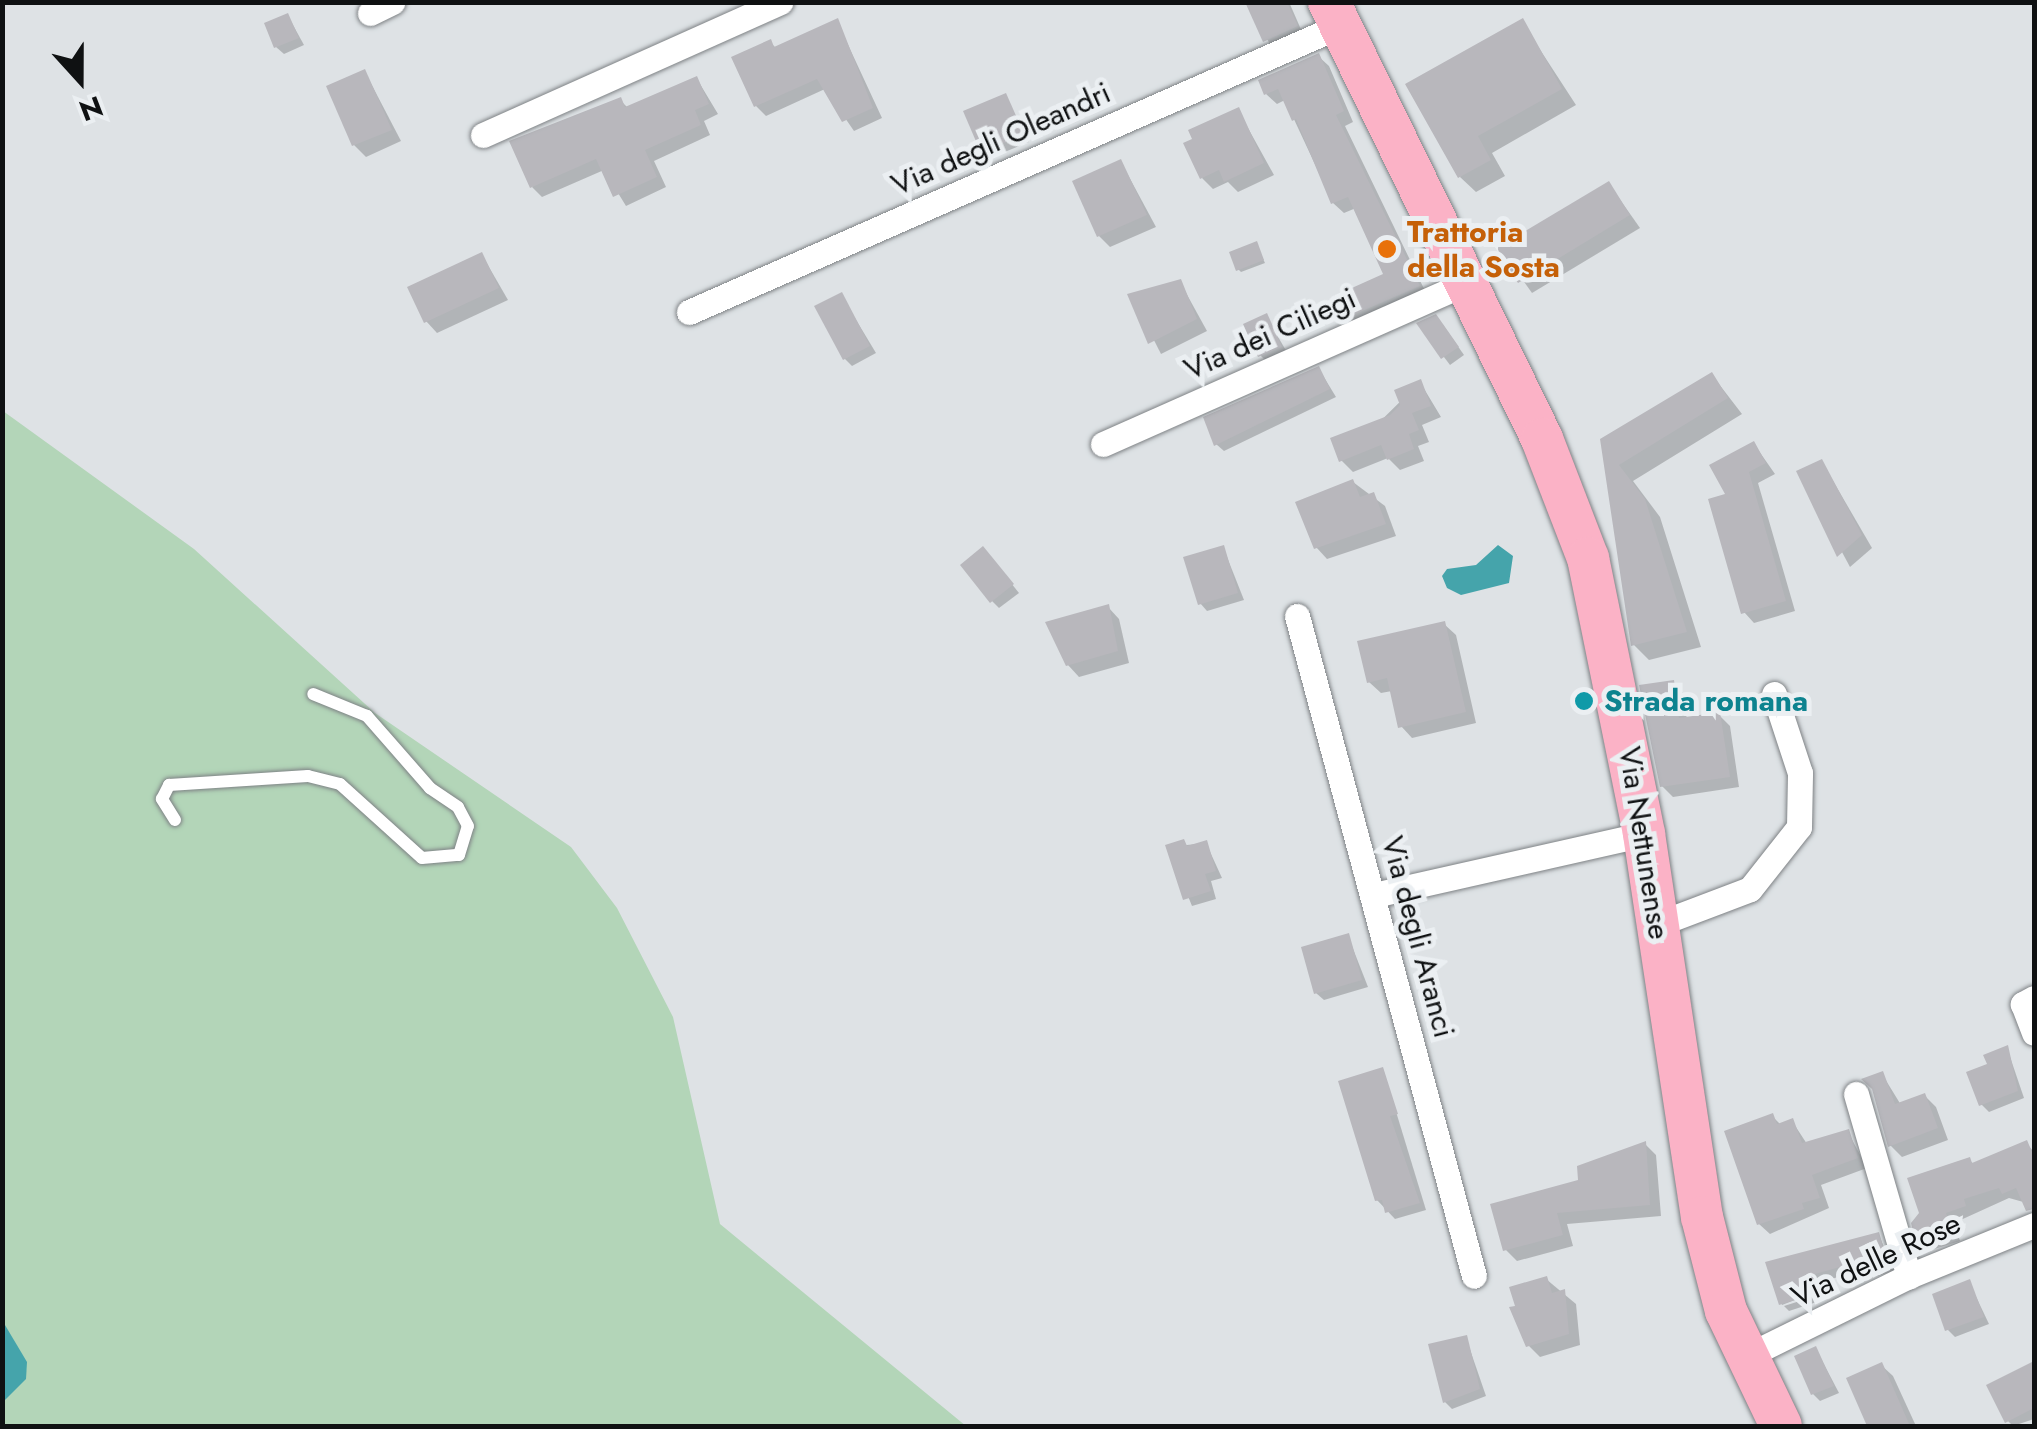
<!DOCTYPE html>
<html>
<head>
<meta charset="utf-8">
<style>
	body { margin:0 }
	#map { position:relative; width:2037px; height:1429px; overflow:hidden; background:#dee2e5; font-family:Jost,sans-serif }
	div>[style] { position:absolute }
	.green>* { inset:0; background:#b3d5b8 }
	.water>* { inset:0; background:#45a4ab }
	.shadow>* { inset:0; background:#0003 }
	.building>* { inset:0; background:#b8b7bc }
	.roads { filter:drop-shadow(0 0 2px #7e8285) drop-shadow(0 0 2px #7e8285) }
	.lane>* { height:12px; margin:-6px; padding:0 6px; transform-origin:6px; border-radius:6px; background:#fff }
	.street>* { height:25px; margin:-12.5px; padding:0 12.5px; transform-origin:12.5px; border-radius:12.5px; background:#fff }
	.primary>* { height:42px; margin:-21px; padding:0 21px; transform-origin:21px; border-radius:21px; background:#fbb2c6 }
	.dots>* { width:28px; height:28px; translate:-50% -50%; box-sizing:border-box; border:5px solid #ebeff2; border-radius:50% }
	span { translate:-50% -50%; white-space:nowrap; text-align:center; line-height:1.15; -webkit-text-stroke:10px #ebeff2; paint-order:stroke }
	.street-label { font-size:30px; color:#0f1112 }
	.food-label { font-size:30px; color:#c56008; font-weight:700 }
	.left { translate:0 -50%; text-align:left }
	.culture-label { font-size:30px; color:#0d838f; font-weight:700 }
	.frame { position:absolute; inset:0; border:5px solid #0f1112; pointer-events:none }
	.north { position:absolute; left:30px; top:30px; width:100px; height:100px; -webkit-text-stroke:8px #ebeff2; paint-order:stroke; rotate:159deg; font-size:28px; font-weight:700; line-height:40px; text-align:center; color:#0f1112 }
	.north::after { content:''; display:block; margin:auto; width:35px; height:45px; background:#0f1112; clip-path:polygon(50% 0,100% 100%,50% 72%,0 100%) }
</style>
</head>
<body>
<div id="map">
	<div class="green">
		<div style="clip-path:polygon(3px 411px,194px 549px,375px 713px,571px 847px,617px 908px,673px 1017px,720px 1224px,966px 1426px,3px 1426px)"></div>
	</div>
	<div class="water">
		<div style="clip-path:polygon(1498px 545px,1513px 556px,1509px 583px,1461px 595px,1447px 588px,1442px 576px,1447px 569px,1476px 565px)"></div>
		<div style="clip-path:polygon(2px 1320px,27px 1362px,26px 1379px,3px 1402px)"></div>
	</div>
	<div class="shadow">
		<div style="clip-path:polygon(1247px 2px,1289px 2px,1303px 34px,1272px 48px)"></div>
		<div style="clip-path:polygon(288px 16px,304px 45px,284px 54px,276px 47px)"></div>
		<div style="clip-path:polygon(837px 21px,882px 118px,854px 131px,825px 89px,766px 116px,756px 106px,770px 42px,776px 48px)"></div>
		<div style="clip-path:polygon(1522px 22px,1576px 105px,1492px 153px,1505px 176px,1476px 192px,1460px 177px)"></div>
		<div style="clip-path:polygon(1318px 56px,1329px 66px,1353px 122px,1345px 126px,1428px 297px,1357px 329px,1346px 318px,1386px 275px,1356px 208px,1344px 213px,1333px 203px,1285px 100px,1277px 104px,1266px 94px)"></div>
		<div style="clip-path:polygon(365px 72px,401px 141px,366px 157px,354px 145px)"></div>
		<div style="clip-path:polygon(697px 79px,718px 114px,704px 121px,710px 135px,654px 161px,666px 187px,626px 206px,604px 170px,542px 197px,532px 187px,620px 100px,628px 108px)"></div>
		<div style="clip-path:polygon(1005px 96px,1029px 142px,990px 158px,983px 151px)"></div>
		<div style="clip-path:polygon(1238px 110px,1274px 175px,1238px 192px,1228px 182px,1213px 189px,1202px 178px)"></div>
		<div style="clip-path:polygon(1121px 162px,1156px 227px,1110px 247px,1099px 236px)"></div>
		<div style="clip-path:polygon(1609px 184px,1640px 228px,1532px 293px,1501px 249px)"></div>
		<div style="clip-path:polygon(1256px 244px,1265px 263px,1241px 272px,1238px 269px)"></div>
		<div style="clip-path:polygon(482px 255px,508px 300px,437px 333px,426px 321px)"></div>
		<div style="clip-path:polygon(1180px 282px,1207px 331px,1161px 354px,1131px 295px)"></div>
		<div style="clip-path:polygon(841px 295px,876px 353px,852px 366px,845px 359px)"></div>
		<div style="clip-path:polygon(1266px 316px,1288px 354px,1268px 363px,1261px 356px)"></div>
		<div style="clip-path:polygon(1419px 324px,1443px 325px,1464px 355px,1450px 365px)"></div>
		<div style="clip-path:polygon(1319px 369px,1336px 397px,1224px 451px,1216px 444px)"></div>
		<div style="clip-path:polygon(1712px 375px,1742px 414px,1633px 481px,1660px 517px,1701px 647px,1649px 660px,1634px 645px,1602px 441px)"></div>
		<div style="clip-path:polygon(1420px 382px,1441px 417px,1422px 425px,1429px 442px,1418px 446px,1424px 461px,1400px 470px,1388px 458px,1353px 472px,1341px 460px)"></div>
		<div style="clip-path:polygon(1754px 444px,1775px 474px,1758px 483px,1795px 611px,1754px 623px,1744px 612px,1729px 496px)"></div>
		<div style="clip-path:polygon(1822px 462px,1872px 548px,1850px 567px,1799px 472px)"></div>
		<div style="clip-path:polygon(1353px 482px,1385px 506px,1396px 536px,1327px 559px,1316px 547px)"></div>
		<div style="clip-path:polygon(1223px 547px,1244px 600px,1207px 611px,1200px 603px)"></div>
		<div style="clip-path:polygon(990px 557px,1019px 593px,999px 608px,992px 601px)"></div>
		<div style="clip-path:polygon(1108px 607px,1119px 619px,1129px 663px,1079px 677px,1068px 665px)"></div>
		<div style="clip-path:polygon(1444px 624px,1456px 635px,1476px 723px,1412px 738px,1401px 726px,1392px 691px,1381px 693px,1369px 682px)"></div>
		<div style="clip-path:polygon(1673px 682px,1683px 693px,1687px 720px,1719px 715px,1730px 726px,1739px 787px,1673px 797px,1662px 786px)"></div>
		<div style="clip-path:polygon(1206px 843px,1222px 878px,1211px 881px,1216px 899px,1192px 906px,1168px 847px)"></div>
		<div style="clip-path:polygon(1348px 936px,1368px 987px,1324px 1000px,1316px 993px)"></div>
		<div style="clip-path:polygon(2007px 1048px,2024px 1098px,1989px 1112px,1981px 1104px,1990px 1066px)"></div>
		<div style="clip-path:polygon(1383px 1069px,1426px 1210px,1395px 1219px,1377px 1200px)"></div>
		<div style="clip-path:polygon(1882px 1074px,1901px 1105px,1925px 1096px,1936px 1107px,1948px 1140px,1902px 1157px,1891px 1146px)"></div>
		<div style="clip-path:polygon(1772px 1116px,1781px 1125px,1792px 1121px,1807px 1144px,1848px 1132px,1867px 1168px,1821px 1185px,1829px 1208px,1770px 1234px,1759px 1224px)"></div>
		<div style="clip-path:polygon(1645px 1144px,1656px 1155px,1661px 1216px,1567px 1224px,1573px 1246px,1517px 1261px,1505px 1249px,1581px 1182px)"></div>
		<div style="clip-path:polygon(2027px 1144px,2034px 1152px,2034px 1205px,2009px 1198px,1954px 1223px,1960px 1241px,1928px 1251px,1918px 1241px,1969px 1160px,1975px 1165px)"></div>
		<div style="clip-path:polygon(1879px 1235px,1894px 1271px,1871px 1278px,1862px 1270px,1821px 1282px,1823px 1289px,1782px 1305px,1769px 1264px)"></div>
		<div style="clip-path:polygon(1546px 1279px,1576px 1304px,1580px 1345px,1540px 1357px,1528px 1345px)"></div>
		<div style="clip-path:polygon(1969px 1282px,1989px 1324px,1955px 1337px,1948px 1330px)"></div>
		<div style="clip-path:polygon(1825px 1293px,1826px 1299px,1789px 1311px,1784px 1306px)"></div>
		<div style="clip-path:polygon(1466px 1338px,1486px 1396px,1452px 1409px,1445px 1402px)"></div>
		<div style="clip-path:polygon(1816px 1349px,1839px 1393px,1820px 1401px,1813px 1394px)"></div>
		<div style="clip-path:polygon(1881px 1365px,1893px 1376px,1916px 1426px,1870px 1426px,1849px 1379px)"></div>
		<div style="clip-path:polygon(2031px 1365px,2034px 1419px,2013px 1426px,2008px 1421px)"></div>
	</div>
	<div class="building">
		<div style="clip-path:polygon(1245px 2px,1287px 2px,1298px 26px,1263px 42px)"></div>
		<div style="clip-path:polygon(288px 13px,299px 38px,274px 48px,264px 23px)"></div>
		<div style="clip-path:polygon(838px 18px,873px 108px,842px 122px,817px 79px,754px 107px,731px 57px,771px 39px,774px 47px)"></div>
		<div style="clip-path:polygon(1523px 18px,1562px 89px,1478px 136px,1491px 160px,1458px 178px,1405px 84px)"></div>
		<div style="clip-path:polygon(1319px 53px,1344px 111px,1336px 115px,1420px 286px,1344px 319px,1334px 296px,1383px 274px,1348px 197px,1331px 204px,1296px 119px,1292px 121px,1278px 89px,1264px 95px,1258px 80px)"></div>
		<div style="clip-path:polygon(365px 69px,392px 130px,352px 146px,326px 86px)"></div>
		<div style="clip-path:polygon(697px 76px,709px 104px,695px 110px,701px 125px,645px 150px,657px 177px,613px 197px,596px 159px,530px 188px,509px 141px,621px 97px,625px 107px)"></div>
		<div style="clip-path:polygon(1006px 93px,1024px 134px,981px 153px,963px 111px)"></div>
		<div style="clip-path:polygon(1239px 107px,1264px 163px,1224px 182px,1219px 170px,1200px 179px,1183px 143px,1192px 139px,1188px 130px)"></div>
		<div style="clip-path:polygon(1121px 159px,1147px 215px,1097px 237px,1072px 181px)"></div>
		<div style="clip-path:polygon(1609px 181px,1630px 215px,1518px 283px,1497px 248px)"></div>
		<div style="clip-path:polygon(1257px 241px,1264px 260px,1236px 271px,1229px 252px)"></div>
		<div style="clip-path:polygon(482px 252px,499px 288px,424px 323px,407px 287px)"></div>
		<div style="clip-path:polygon(1181px 279px,1197px 319px,1148px 344px,1127px 294px)"></div>
		<div style="clip-path:polygon(842px 292px,870px 346px,843px 360px,814px 306px)"></div>
		<div style="clip-path:polygon(1267px 313px,1282px 347px,1258px 357px,1243px 324px)"></div>
		<div style="clip-path:polygon(1436px 314px,1459px 347px,1441px 359px,1416px 323px)"></div>
		<div style="clip-path:polygon(1319px 366px,1330px 389px,1214px 446px,1203px 417px)"></div>
		<div style="clip-path:polygon(1712px 372px,1728px 398px,1619px 465px,1645px 499px,1687px 632px,1631px 646px,1600px 439px)"></div>
		<div style="clip-path:polygon(1421px 379px,1431px 406px,1412px 413px,1419px 430px,1409px 434px,1414px 449px,1387px 460px,1381px 445px,1339px 462px,1330px 438px,1390px 415px,1400px 405px,1394px 390px)"></div>
		<div style="clip-path:polygon(1754px 441px,1766px 463px,1749px 472px,1786px 601px,1741px 614px,1708px 499px,1725px 494px,1709px 465px)"></div>
		<div style="clip-path:polygon(1822px 459px,1862px 535px,1837px 557px,1796px 471px)"></div>
		<div style="clip-path:polygon(1353px 479px,1360px 497px,1374px 492px,1386px 524px,1314px 549px,1295px 502px)"></div>
		<div style="clip-path:polygon(1224px 545px,1238px 593px,1198px 605px,1183px 557px)"></div>
		<div style="clip-path:polygon(983px 546px,1014px 584px,990px 603px,960px 565px)"></div>
		<div style="clip-path:polygon(1109px 604px,1118px 651px,1066px 666px,1045px 622px)"></div>
		<div style="clip-path:polygon(1445px 621px,1466px 712px,1398px 728px,1387px 678px,1367px 683px,1357px 641px)"></div>
		<div style="clip-path:polygon(1674px 680px,1679px 718px,1720px 712px,1730px 777px,1660px 787px,1639px 685px)"></div>
		<div style="clip-path:polygon(1184px 839px,1187px 846px,1207px 840px,1216px 871px,1205px 874px,1211px 891px,1183px 900px,1165px 845px)"></div>
		<div style="clip-path:polygon(1349px 933px,1362px 980px,1314px 994px,1301px 947px)"></div>
		<div style="clip-path:polygon(2008px 1045px,2018px 1091px,1979px 1106px,1966px 1072px,1987px 1064px,1983px 1055px)"></div>
		<div style="clip-path:polygon(1383px 1067px,1398px 1114px,1390px 1116px,1420px 1203px,1385px 1213px,1382px 1200px,1375px 1201px,1338px 1081px)"></div>
		<div style="clip-path:polygon(1883px 1071px,1895px 1104px,1925px 1093px,1938px 1128px,1888px 1147px,1872px 1089px,1861px 1079px)"></div>
		<div style="clip-path:polygon(1773px 1113px,1777px 1124px,1793px 1118px,1802px 1143px,1849px 1129px,1858px 1158px,1812px 1175px,1820px 1198px,1802px 1203px,1804px 1209px,1757px 1225px,1724px 1131px)"></div>
		<div style="clip-path:polygon(2027px 1140px,2034px 1157px,2034px 1209px,2026px 1211px,2016px 1188px,2002px 1194px,1999px 1188px,1964px 1199px,1966px 1206px,1946px 1213px,1952px 1231px,1916px 1243px,1911px 1223px,1919px 1213px,1907px 1178px,1970px 1157px,1972px 1163px)"></div>
		<div style="clip-path:polygon(1646px 1141px,1650px 1205px,1557px 1213px,1563px 1235px,1503px 1251px,1490px 1204px,1578px 1180px,1577px 1166px)"></div>
		<div style="clip-path:polygon(1879px 1232px,1888px 1264px,1861px 1272px,1858px 1262px,1815px 1274px,1821px 1292px,1779px 1305px,1765px 1262px)"></div>
		<div style="clip-path:polygon(1547px 1276px,1552px 1293px,1565px 1289px,1569px 1334px,1526px 1347px,1509px 1307px,1515px 1306px,1509px 1287px)"></div>
		<div style="clip-path:polygon(1970px 1279px,1984px 1317px,1945px 1331px,1932px 1294px)"></div>
		<div style="clip-path:polygon(1467px 1335px,1480px 1389px,1443px 1403px,1428px 1344px)"></div>
		<div style="clip-path:polygon(1816px 1346px,1834px 1386px,1811px 1395px,1794px 1356px)"></div>
		<div style="clip-path:polygon(2034px 1361px,2034px 1408px,2005px 1423px,1986px 1385px)"></div>
		<div style="clip-path:polygon(1882px 1362px,1910px 1426px,1867px 1426px,1846px 1378px)"></div>
	</div>
	<div class="roads">
		<div class="lane">
			<div style="left:175px;top:820px;width:25px;rotate:-122deg"></div>
			<div style="left:162px;top:799px;width:16px;rotate:-63deg"></div>
			<div style="left:169px;top:785px;width:139px;rotate:-3.7deg"></div>
			<div style="left:308px;top:776px;width:33px;rotate:14deg"></div>
			<div style="left:340px;top:784px;width:110px;rotate:42.1deg"></div>
			<div style="left:422px;top:858px;width:37px;rotate:-5deg"></div>
			<div style="left:459px;top:855px;width:30px;rotate:-73deg"></div>
			<div style="left:468px;top:826px;width:21px;rotate:-118deg"></div>
			<div style="left:458px;top:807px;width:34px;rotate:-146deg"></div>
			<div style="left:430px;top:788px;width:96px;rotate:-131.2deg"></div>
			<div style="left:367px;top:716px;width:58px;rotate:-157.8deg"></div>
		</div>
		<div class="street">
			<div style="left:370px;top:13px;width:25px;rotate:-26deg"></div>
			<div style="left:483px;top:135px;width:326px;rotate:-24.1deg"></div>
			<div style="left:689px;top:312px;width:710px;rotate:-23.75deg"></div>
			<div style="left:1103px;top:444px;width:395px;rotate:-23.9deg"></div>
			<div style="left:1297px;top:616px;width:683px;rotate:74.99deg"></div>
			<div style="left:1374px;top:895px;width:277px;rotate:-12.7deg"></div>
			<div style="left:1658px;top:924px;width:98px;rotate:-20.8deg"></div>
			<div style="left:1750px;top:889px;width:79px;rotate:-51.7deg"></div>
			<div style="left:1799px;top:827px;width:54px;rotate:-88.9deg"></div>
			<div style="left:1800px;top:773px;width:83px;rotate:-108.2deg"></div>
			<div style="left:2034px;top:998px;width:13px;rotate:151deg"></div>
			<div style="left:2023px;top:1004px;width:31px;rotate:69deg"></div>
			<div style="left:1856px;top:1094px;width:190px;rotate:73.8deg"></div>
			<div style="left:1745px;top:1357px;width:183px;rotate:-26.3deg"></div>
			<div style="left:1909px;top:1276px;width:135px;rotate:-22.2deg"></div>
		</div>
		<div class="primary">
			<div style="left:1329px;top:2px;width:486px;rotate:64deg"></div>
			<div style="left:1542px;top:439px;width:128px;rotate:68.9deg"></div>
			<div style="left:1588px;top:558px;width:282px;rotate:78.5deg"></div>
			<div style="left:1644px;top:834px;width:387px;rotate:81.4deg"></div>
			<div style="left:1702px;top:1217px;width:97px;rotate:75.7deg"></div>
			<div style="left:1726px;top:1311px;width:127px;rotate:64.4deg"></div>
		</div>
	</div>
	<div class="dots">
		<div style="left:1387px;top:249px;background:#e8710a"></div>
		<div style="left:1584px;top:701px;background:#0f9aa8"></div>
	</div>
	<div class="street-label">
		<span style="left:1001px;top:139px;rotate:-24deg">Via degli Oleandri</span>
		<span style="left:1270px;top:334px;rotate:-24deg">Via dei Ciliegi</span>
		<span style="left:1644px;top:843px;rotate:81deg">Via Nettunense</span>
		<span style="left:1418px;top:937px;rotate:75deg">Via degli Aranci</span>
		<span style="left:1876px;top:1260px;rotate:-25deg">Via delle Rose</span>
	</div>
	<div class="food-label">
		<span class="left" style="left:1407px;top:249px">Trattoria<br>della Sosta</span>
	</div>
	<div class="culture-label">
		<span class="left" style="left:1604px;top:701px">Strada romana</span>
	</div>
	<div class="frame"></div>
	<div class="north">N</div>
</div>
</body>
</html>
